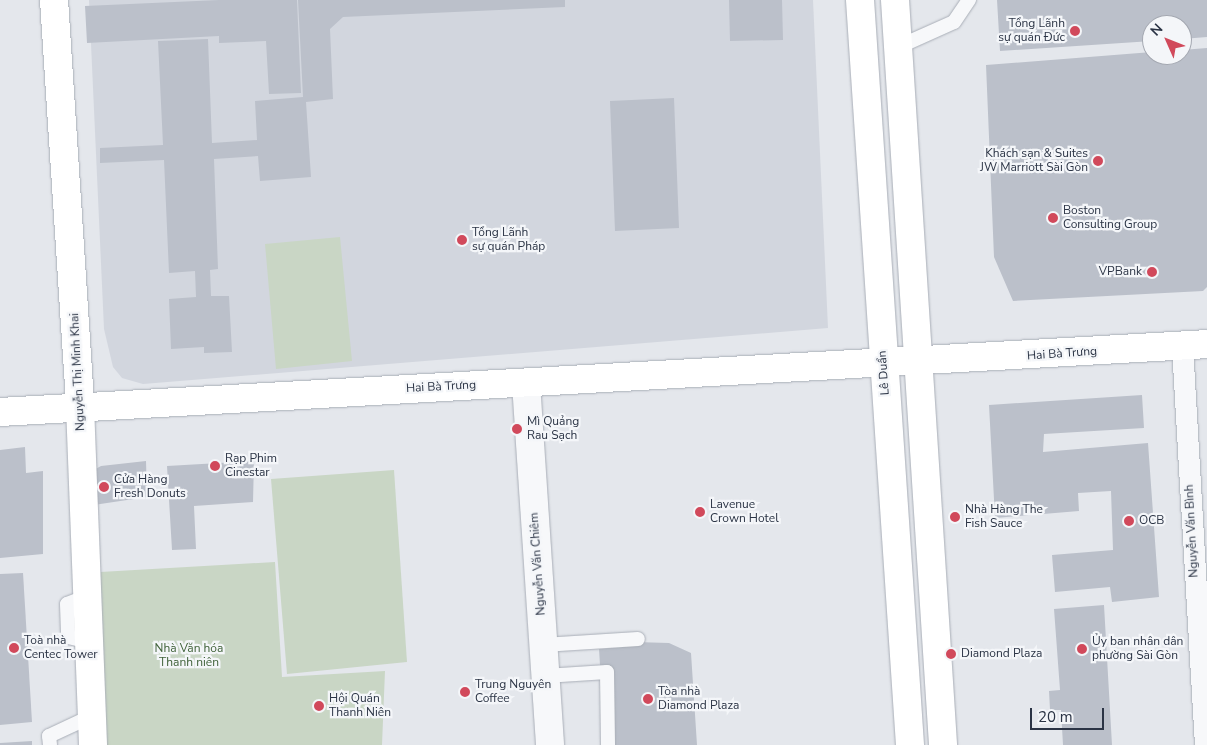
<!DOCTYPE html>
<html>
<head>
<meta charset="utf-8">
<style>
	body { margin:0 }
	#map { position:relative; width:1207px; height:745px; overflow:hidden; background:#e4e7ec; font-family:"Nunito Sans",sans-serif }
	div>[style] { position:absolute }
	.built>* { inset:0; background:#d2d6de }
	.green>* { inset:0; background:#c9d6c5 }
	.building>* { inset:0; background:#bbc0ca }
	.roads { filter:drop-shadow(0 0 1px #a9aeb7) drop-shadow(0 0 1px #a9aeb7) }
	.service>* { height:14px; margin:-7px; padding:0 7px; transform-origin:7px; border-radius:7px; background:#f7f8fa }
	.pedestrian>* { height:21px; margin:-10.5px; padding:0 10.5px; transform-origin:10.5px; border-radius:10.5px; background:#f7f8fa }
	.minor>* { height:28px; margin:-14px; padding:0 14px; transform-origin:14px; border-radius:14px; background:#f7f8fa }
	.secondary>* { height:28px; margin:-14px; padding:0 14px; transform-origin:14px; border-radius:14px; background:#fff }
	.primary>* { height:28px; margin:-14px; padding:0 14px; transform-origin:14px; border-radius:14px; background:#fff }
	.dots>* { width:14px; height:14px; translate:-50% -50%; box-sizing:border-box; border:2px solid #f4f6f9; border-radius:50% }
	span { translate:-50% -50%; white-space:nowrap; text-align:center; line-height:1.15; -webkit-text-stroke:4.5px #f4f6f9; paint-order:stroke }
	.poi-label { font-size:12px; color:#2b3445 }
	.right { translate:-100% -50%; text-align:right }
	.left { translate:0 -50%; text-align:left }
	.street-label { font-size:12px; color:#2b3445 }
	.park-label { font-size:12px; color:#3f6138 }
	.north { position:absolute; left:1142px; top:15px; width:50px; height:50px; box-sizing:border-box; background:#f4f6f9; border:1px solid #a4a8b1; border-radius:50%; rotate:314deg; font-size:14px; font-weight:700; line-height:20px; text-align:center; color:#2b3445 }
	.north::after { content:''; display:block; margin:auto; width:18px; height:22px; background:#d1495b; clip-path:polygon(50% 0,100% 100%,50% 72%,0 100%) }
	.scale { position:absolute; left:1030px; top:708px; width:74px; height:22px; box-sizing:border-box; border:2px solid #2b3445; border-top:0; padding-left:6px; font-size:15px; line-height:18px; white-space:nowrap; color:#2b3445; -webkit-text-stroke:4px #f4f6f9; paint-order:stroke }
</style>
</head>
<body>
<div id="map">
	<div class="built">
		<div style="clip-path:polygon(89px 0,813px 0,828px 328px,143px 384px,122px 378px,113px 367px,104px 329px)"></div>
	</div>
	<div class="green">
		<div style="clip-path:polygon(340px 237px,352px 361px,276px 369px,265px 244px)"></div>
		<div style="clip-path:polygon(394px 470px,407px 662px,287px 674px,271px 479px)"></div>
		<div style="clip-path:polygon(275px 562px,282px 677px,385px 671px,382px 745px,93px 745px,83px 573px)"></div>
	</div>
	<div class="building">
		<div style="clip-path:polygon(219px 0,297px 0,301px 93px,269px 94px,266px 41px,219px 43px,219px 36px,87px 43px,85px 6px)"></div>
		<div style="clip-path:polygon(298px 0,565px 0,565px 7px,343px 17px,330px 29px,333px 99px,306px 102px,311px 177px,260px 181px,258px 156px,214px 159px,218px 269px,210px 270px,211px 296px,229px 296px,232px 352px,204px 353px,204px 347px,171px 349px,169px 299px,196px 297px,195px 271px,169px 273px,164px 160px,100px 163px,100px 148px,163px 145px,158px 41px,208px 39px,212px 143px,257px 140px,255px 101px,303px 97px)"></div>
		<div style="clip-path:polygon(729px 0,782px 0,783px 40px,730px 41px)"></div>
		<div style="clip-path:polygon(997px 0,1207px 0,1207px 37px,1182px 39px,1182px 25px,1152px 25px,1152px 41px,1000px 51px)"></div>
		<div style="clip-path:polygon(1207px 48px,1207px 287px,1203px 291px,1013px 301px,994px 257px,986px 65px,1152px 52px,1152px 55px,1182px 55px,1182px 50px)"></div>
		<div style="clip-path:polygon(674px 98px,679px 228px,615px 231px,610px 101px)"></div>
		<div style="clip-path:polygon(1142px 395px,1144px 428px,1044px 434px,1043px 452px,1148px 443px,1159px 597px,1112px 602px,1110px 587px,1055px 592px,1052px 555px,1113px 550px,1111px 491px,1078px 493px,1079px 511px,995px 518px,989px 405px)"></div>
		<div style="clip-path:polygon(25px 447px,26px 473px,43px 471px,43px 554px,0 558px,0 450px)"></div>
		<div style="clip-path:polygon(146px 461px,147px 497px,87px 506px,92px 471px,101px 466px)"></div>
		<div style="clip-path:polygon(254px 461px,253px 502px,194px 506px,196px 549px,172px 550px,167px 466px)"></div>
		<div style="clip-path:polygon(23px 573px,32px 722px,0 725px,0 574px)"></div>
		<div style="clip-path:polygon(1104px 605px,1112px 745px,1063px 745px,1061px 710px,1050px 710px,1049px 691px,1060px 690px,1054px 609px)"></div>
		<div style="clip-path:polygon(635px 642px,669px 643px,691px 653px,697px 745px,605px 745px,599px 649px,635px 646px)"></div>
		<div style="clip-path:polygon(32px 741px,32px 745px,0 745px,0 743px)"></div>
	</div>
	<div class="roads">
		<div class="service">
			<div style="left:898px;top:47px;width:61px;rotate:-24.1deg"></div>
			<div style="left:954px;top:22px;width:27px;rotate:-56deg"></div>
			<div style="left:88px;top:596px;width:22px;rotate:159deg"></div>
			<div style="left:67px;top:604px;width:33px;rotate:88deg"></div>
			<div style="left:68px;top:637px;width:22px;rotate:13deg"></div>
			<div style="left:543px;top:645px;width:95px;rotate:-3.6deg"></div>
			<div style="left:545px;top:676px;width:62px;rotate:-3.7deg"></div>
			<div style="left:607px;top:672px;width:73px;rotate:89.2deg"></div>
			<div style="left:50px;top:745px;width:9px;rotate:-96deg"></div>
			<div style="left:49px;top:736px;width:47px;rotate:-24.9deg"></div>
		</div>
		<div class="pedestrian">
			<div style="left:1182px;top:346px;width:400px;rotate:86.7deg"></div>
		</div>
		<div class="minor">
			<div style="left:526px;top:383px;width:363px;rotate:86.2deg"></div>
		</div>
		<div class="secondary">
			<div style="left:860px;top:0;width:747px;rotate:86.16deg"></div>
			<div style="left:895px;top:0;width:747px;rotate:86.31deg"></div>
		</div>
		<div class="primary">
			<div style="left:54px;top:0;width:407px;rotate:86.3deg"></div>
			<div style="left:80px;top:406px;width:339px;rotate:87.8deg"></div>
			<div style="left:0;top:412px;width:1209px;rotate:-3.22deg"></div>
		</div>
	</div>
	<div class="dots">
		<div style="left:1075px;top:31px;background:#d1495b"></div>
		<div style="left:1098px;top:161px;background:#d1495b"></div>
		<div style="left:1053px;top:218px;background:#d1495b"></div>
		<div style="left:462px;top:240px;background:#d1495b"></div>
		<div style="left:1152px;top:272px;background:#d1495b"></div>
		<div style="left:517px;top:429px;background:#d1495b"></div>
		<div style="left:215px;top:466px;background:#d1495b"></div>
		<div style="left:104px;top:487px;background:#d1495b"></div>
		<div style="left:700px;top:512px;background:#d1495b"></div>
		<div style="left:955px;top:517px;background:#d1495b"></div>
		<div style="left:1129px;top:521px;background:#d1495b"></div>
		<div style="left:14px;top:648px;background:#d1495b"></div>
		<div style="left:1082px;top:649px;background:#d1495b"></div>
		<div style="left:951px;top:654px;background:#d1495b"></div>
		<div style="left:465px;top:692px;background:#d1495b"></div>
		<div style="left:648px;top:699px;background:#d1495b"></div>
		<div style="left:319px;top:706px;background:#d1495b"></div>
	</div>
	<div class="poi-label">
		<span class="right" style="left:1065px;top:31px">Tổng Lãnh<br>sự quán Đức</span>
		<span class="right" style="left:1088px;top:161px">Khách sạn &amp; Suites<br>JW Marriott Sài Gòn</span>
		<span class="left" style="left:1063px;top:218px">Boston<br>Consulting Group</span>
		<span class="left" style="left:472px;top:240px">Tổng Lãnh<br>sự quán Pháp</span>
		<span class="right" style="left:1142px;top:272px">VPBank</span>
		<span class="left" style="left:527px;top:429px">Mì Quảng<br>Rau Sạch</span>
		<span class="left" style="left:225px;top:466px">Rạp Phim<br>Cinestar</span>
		<span class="left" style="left:114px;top:487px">Cửa Hàng<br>Fresh Donuts</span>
		<span class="left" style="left:710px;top:512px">Lavenue<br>Crown Hotel</span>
		<span class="left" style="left:965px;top:517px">Nhà Hàng The<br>Fish Sauce</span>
		<span class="left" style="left:1139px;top:521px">OCB</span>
		<span class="left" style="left:24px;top:648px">Toà nhà<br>Centec Tower</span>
		<span class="left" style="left:1092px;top:649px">Ủy ban nhân dân<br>phường Sài Gòn</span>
		<span class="left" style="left:961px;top:654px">Diamond Plaza</span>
		<span class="left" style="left:475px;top:692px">Trung Nguyên<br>Coffee</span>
		<span class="left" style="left:658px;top:699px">Tòa nhà<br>Diamond Plaza</span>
		<span class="left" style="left:329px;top:706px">Hội Quán<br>Thanh Niên</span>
	</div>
	<div class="street-label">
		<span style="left:1062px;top:354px;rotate:-4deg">Hai Bà Trưng</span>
		<span style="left:78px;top:372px;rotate:-93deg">Nguyễn Thị Minh Khai</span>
		<span style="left:884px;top:373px;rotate:-94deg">Lê Duẩn</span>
		<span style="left:441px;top:387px;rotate:-3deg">Hai Bà Trưng</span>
		<span style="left:1192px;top:531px;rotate:-93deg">Nguyễn Văn Bình</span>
		<span style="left:538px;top:564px;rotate:-94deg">Nguyễn Văn Chiêm</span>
	</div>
	<div class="park-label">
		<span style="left:189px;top:656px">Nhà Văn hóa<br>Thanh niên</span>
	</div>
	<div class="north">N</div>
	<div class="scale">20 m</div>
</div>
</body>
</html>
